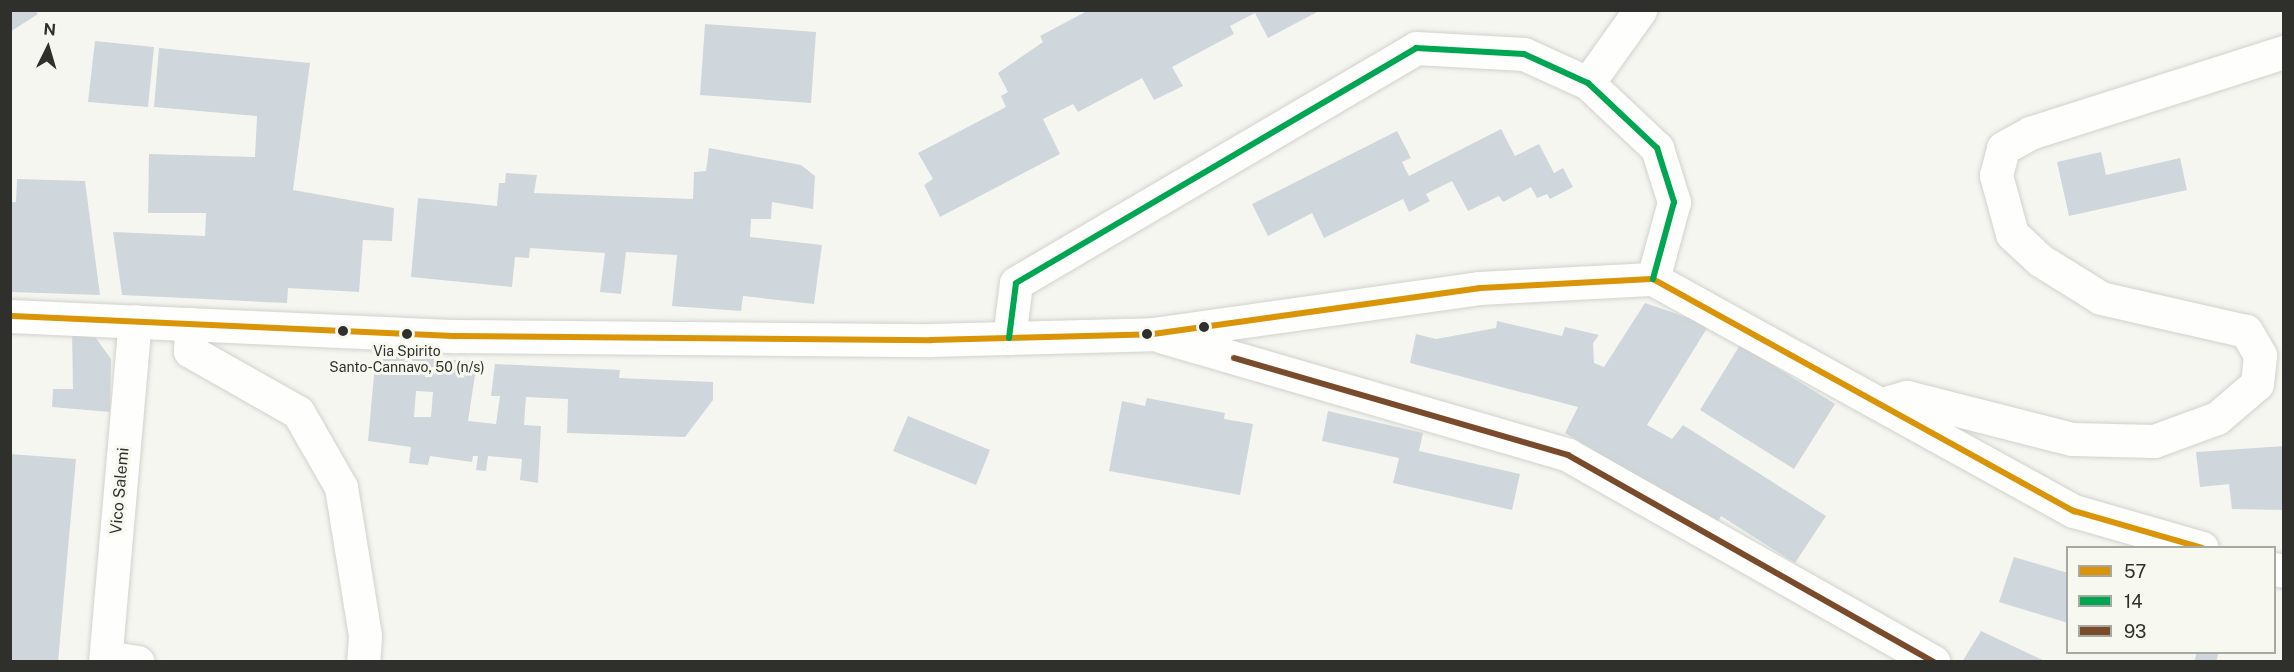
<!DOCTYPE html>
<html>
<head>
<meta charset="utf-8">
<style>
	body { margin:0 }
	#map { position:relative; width:2294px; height:672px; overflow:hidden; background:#f6f6f1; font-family:"Public Sans",sans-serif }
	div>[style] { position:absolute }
	.building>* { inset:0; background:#cfd7dc }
	.roads { filter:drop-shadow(0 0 2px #d1d1cd) drop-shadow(0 0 2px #d1d1cd) }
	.minor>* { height:33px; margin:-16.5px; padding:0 16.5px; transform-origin:16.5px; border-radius:16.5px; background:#fefefd }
	.bus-1>* { height:6px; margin:-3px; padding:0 3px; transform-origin:3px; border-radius:3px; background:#d99407 }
	.bus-2>* { height:6px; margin:-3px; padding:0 3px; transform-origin:3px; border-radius:3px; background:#00a651 }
	.bus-3>* { height:6px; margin:-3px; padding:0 3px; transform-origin:3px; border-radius:3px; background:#7a4b2a }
	.dots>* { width:16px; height:16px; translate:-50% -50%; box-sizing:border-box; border:3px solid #f7f8ef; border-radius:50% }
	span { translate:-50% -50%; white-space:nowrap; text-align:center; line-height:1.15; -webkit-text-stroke:6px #f7f8ef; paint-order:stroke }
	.bus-label { font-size:14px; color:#2f302c }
	.street-label { font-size:16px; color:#2f302c }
	.frame { position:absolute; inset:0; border:12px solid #2f302c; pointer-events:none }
	.legend { position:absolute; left:2066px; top:546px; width:210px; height:108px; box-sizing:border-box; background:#f7f8ef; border:2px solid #a7a8a1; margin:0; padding:8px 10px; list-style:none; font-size:18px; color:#2f302c }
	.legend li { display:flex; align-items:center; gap:12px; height:30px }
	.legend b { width:30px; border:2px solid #a7a8a1 }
	.north { position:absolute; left:18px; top:18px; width:60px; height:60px; -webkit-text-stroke:4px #f7f8ef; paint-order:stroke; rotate:5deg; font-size:16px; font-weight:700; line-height:24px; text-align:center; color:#2f302c }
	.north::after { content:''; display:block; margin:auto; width:21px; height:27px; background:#2f302c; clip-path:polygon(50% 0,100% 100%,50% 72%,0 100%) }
</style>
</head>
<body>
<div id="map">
	<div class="building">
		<div style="clip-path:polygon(10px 10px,35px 10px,38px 14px,10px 32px)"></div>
		<div style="clip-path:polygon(1089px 10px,1321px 10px,1268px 38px,1255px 13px,1230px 26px,1234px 34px,1172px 67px,1183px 86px,1154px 100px,1142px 78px,1078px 112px,1073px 104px,1043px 119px,1060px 154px,940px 217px,924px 185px,933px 179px,918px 153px,1006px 107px,1001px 96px,1008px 92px,998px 73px,1043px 42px,1040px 36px)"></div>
		<div style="clip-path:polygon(705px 24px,816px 32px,811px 103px,700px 95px)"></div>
		<div style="clip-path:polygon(95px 41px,154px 47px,148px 107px,88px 102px)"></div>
		<div style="clip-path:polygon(159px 48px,310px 63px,293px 190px,394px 208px,392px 241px,363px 240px,359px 292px,288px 288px,287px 303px,122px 295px,113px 232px,205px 236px,206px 213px,148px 213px,149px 154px,255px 157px,257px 116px,154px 107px)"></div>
		<div style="clip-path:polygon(1501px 129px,1515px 156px,1539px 144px,1554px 173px,1563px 168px,1573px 187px,1550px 199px,1547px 194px,1537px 198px,1531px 187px,1503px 202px,1499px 196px,1468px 211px,1452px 181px,1426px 194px,1430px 201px,1409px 212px,1403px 199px,1324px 238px,1312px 213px,1268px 236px,1252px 204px,1397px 131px,1411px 158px,1402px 162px,1409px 176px)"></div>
		<div style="clip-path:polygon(709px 148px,801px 165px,815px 176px,813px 209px,772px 202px,771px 219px,751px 219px,750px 237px,822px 245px,814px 304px,743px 296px,741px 311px,672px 306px,677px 255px,626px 252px,621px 294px,600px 292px,605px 253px,530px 248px,529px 258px,515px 257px,512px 287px,411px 277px,418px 198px,497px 206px,499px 183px,505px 183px,506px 173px,537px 175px,534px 193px,693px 199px,694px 172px,706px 171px)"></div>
		<div style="clip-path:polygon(2101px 152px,2106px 175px,2180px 158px,2187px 190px,2069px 216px,2057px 162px)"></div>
		<div style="clip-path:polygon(17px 179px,85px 181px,100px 295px,10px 292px,10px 202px,16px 202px)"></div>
		<div style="clip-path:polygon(1645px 303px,1709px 325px,1647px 425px,1672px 439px,1683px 425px,1826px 516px,1795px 563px,1721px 516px,1717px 523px,1565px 433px,1578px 407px,1410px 363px,1416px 334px,1436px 339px,1496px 328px,1497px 321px,1562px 336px,1565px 327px,1599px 335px,1593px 343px,1594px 363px,1604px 367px)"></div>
		<div style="clip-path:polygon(72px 332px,93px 334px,111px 359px,110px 412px,52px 407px,53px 389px,73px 389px)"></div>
		<div style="clip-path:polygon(1740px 345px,1835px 404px,1794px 469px,1700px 410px)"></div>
		<div style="clip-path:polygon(evenodd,376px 353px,477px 362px,468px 421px,496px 424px,500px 396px,491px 396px,495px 364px,620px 370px,619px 378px,713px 382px,713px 400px,685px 437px,567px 433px,568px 399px,526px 397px,524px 425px,541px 426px,538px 483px,520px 480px,522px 459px,488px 456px,486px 471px,476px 470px,478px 456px,473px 456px,472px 462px,430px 456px,428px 465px,409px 463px,411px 447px,368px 441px,376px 353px,416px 391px,433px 392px,431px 417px,414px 417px,416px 391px)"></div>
		<div style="clip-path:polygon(1147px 398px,1225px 413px,1224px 419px,1253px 424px,1240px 495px,1109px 471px,1122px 401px,1145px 406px)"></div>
		<div style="clip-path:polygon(1328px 411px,1423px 433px,1419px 451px,1520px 474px,1512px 510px,1393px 483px,1399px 458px,1322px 441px)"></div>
		<div style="clip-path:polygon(908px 416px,990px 450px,976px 485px,893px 451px)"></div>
		<div style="clip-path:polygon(2284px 446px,2284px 510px,2232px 509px,2229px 484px,2200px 487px,2196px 452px)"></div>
		<div style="clip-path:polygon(10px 454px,76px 459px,58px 662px,10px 662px)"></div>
		<div style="clip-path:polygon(2014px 557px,2068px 573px,2068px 623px,1999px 602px)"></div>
		<div style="clip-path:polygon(1981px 631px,2047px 662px,1962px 662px)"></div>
		<div style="clip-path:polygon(2197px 652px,2219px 652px,2216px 662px,2194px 662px)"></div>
	</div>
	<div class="roads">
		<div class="minor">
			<div style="left:1588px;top:83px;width:90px;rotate:-54.5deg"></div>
			<div style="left:10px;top:316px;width:446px;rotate:2.6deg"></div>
			<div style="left:456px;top:336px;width:475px;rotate:0.5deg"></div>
			<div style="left:931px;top:340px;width:222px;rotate:-1.5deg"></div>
			<div style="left:1153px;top:334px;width:329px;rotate:-8deg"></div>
			<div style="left:1479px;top:288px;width:174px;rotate:-3deg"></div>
			<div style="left:1653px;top:279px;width:481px;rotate:28.9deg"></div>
			<div style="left:2074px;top:511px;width:133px;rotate:16.1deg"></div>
			<div style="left:191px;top:324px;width:27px;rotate:92deg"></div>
			<div style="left:190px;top:351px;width:124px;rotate:29.5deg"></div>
			<div style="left:298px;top:412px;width:86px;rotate:60.2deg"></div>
			<div style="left:341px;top:487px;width:151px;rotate:80.8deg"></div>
			<div style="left:365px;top:636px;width:26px;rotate:94deg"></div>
			<div style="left:1163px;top:337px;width:422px;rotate:16.2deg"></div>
			<div style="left:1568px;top:455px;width:420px;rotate:29.5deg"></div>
			<div style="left:1009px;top:338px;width:55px;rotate:-82.7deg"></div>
			<div style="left:1016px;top:283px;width:464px;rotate:-30.4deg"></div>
			<div style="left:1416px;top:48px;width:108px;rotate:3.2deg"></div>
			<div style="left:1524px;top:54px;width:70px;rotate:24.4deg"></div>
			<div style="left:1588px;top:83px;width:95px;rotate:43.3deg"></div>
			<div style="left:1657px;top:148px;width:57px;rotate:72.5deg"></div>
			<div style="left:1674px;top:202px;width:80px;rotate:105.3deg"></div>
			<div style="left:1882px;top:404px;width:26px;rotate:-16deg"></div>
			<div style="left:1907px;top:397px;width:170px;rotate:14.3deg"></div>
			<div style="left:2072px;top:439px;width:82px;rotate:1.4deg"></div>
			<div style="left:2154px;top:441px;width:67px;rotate:-20.1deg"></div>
			<div style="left:2217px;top:418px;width:52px;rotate:-40.4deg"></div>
			<div style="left:2257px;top:384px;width:29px;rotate:-84deg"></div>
			<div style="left:2260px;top:355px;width:28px;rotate:-120deg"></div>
			<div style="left:2246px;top:331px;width:149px;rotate:-167.2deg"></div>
			<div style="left:2101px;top:298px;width:72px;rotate:-148.1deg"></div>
			<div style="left:2040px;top:260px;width:38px;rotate:-137deg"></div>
			<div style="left:2012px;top:234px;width:61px;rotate:-105.2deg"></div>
			<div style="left:1996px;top:175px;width:28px;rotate:-75deg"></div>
			<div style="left:2003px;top:148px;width:31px;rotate:-29deg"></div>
			<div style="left:2030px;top:133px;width:267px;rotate:-17.7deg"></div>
			<div style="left:2274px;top:569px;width:10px;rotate:11deg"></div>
			<div style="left:106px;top:657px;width:32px;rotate:9deg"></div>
			<div style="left:105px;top:662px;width:342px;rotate:-85deg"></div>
		</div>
	</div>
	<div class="bus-1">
		<div style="left:10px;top:316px;width:446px;rotate:2.6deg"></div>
		<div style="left:456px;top:336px;width:475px;rotate:0.5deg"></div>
		<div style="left:931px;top:340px;width:222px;rotate:-1.5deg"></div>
		<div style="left:1153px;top:334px;width:329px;rotate:-8deg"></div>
		<div style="left:1479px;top:288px;width:174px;rotate:-3deg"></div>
		<div style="left:1653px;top:279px;width:481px;rotate:28.9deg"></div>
		<div style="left:2074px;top:511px;width:133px;rotate:16.1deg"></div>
	</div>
	<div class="bus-2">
		<div style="left:1009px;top:338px;width:55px;rotate:-82.7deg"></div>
		<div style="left:1016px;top:283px;width:464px;rotate:-30.4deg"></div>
		<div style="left:1416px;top:48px;width:108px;rotate:3.2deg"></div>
		<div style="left:1524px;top:54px;width:70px;rotate:24.4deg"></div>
		<div style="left:1588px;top:83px;width:95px;rotate:43.3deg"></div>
		<div style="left:1657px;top:148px;width:57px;rotate:72.5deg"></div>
		<div style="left:1674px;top:202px;width:80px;rotate:105.3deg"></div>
	</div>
	<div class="bus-3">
		<div style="left:1234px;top:358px;width:348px;rotate:16.2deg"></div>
		<div style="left:1568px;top:455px;width:420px;rotate:29.5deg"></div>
	</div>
	<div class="dots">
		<div style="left:1204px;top:327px;background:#2f302c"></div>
		<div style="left:343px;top:331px;background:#2f302c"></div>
		<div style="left:407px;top:334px;background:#2f302c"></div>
		<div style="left:1147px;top:334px;background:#2f302c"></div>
	</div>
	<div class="bus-label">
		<span style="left:407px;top:359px">Via Spirito<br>Santo-Cannavo, 50 (n/s)</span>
	</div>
	<div class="street-label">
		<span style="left:120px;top:491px;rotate:-85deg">Vico Salemi</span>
	</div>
	<div class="frame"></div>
	<ul class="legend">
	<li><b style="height:8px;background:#d99407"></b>57</li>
	<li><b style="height:8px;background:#00a651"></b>14</li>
	<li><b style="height:8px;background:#7a4b2a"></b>93</li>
	</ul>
	<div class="north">N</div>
</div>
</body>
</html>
